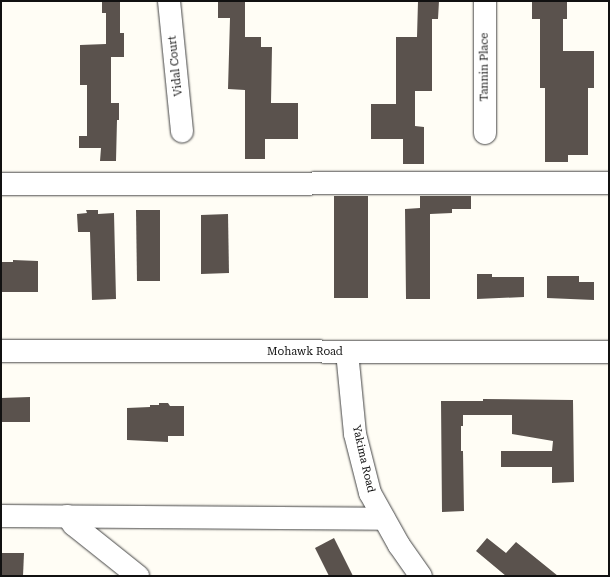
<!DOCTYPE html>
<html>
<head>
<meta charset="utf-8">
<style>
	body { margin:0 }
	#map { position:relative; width:610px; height:577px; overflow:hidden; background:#fffdf5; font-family:"Roboto Serif",serif }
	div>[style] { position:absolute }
	.building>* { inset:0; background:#5a524d }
	.roads { filter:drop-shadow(0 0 1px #444) drop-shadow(0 0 1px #444) }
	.minor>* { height:22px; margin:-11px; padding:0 11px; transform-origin:11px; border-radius:11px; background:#fff }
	span { translate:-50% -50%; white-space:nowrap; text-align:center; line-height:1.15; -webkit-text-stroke:4px #fff; paint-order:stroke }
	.street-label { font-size:11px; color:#111 }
	.frame { position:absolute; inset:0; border:2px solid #111; pointer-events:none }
</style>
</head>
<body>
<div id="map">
	<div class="building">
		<div style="clip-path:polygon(102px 1px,120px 1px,120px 33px,124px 33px,124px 57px,111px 57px,111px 103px,119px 103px,119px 120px,117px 120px,116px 161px,100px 161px,101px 148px,79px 148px,79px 136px,87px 136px,87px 85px,80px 85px,80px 45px,106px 44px,106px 13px,102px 13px)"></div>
		<div style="clip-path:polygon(218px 1px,245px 1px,245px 37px,261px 37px,261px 47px,272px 47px,271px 103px,298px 103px,298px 139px,265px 139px,265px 159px,245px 159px,245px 90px,228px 89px,230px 18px,218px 18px)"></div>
		<div style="clip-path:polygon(418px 1px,439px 1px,438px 19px,432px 19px,432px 91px,415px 91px,415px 126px,424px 127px,424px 164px,403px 164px,403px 139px,371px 139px,371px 104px,396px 104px,396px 37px,417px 37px)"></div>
		<div style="clip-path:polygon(532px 1px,567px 1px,567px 19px,563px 19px,563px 51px,594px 51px,594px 88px,588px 88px,588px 155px,568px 155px,568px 162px,545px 162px,545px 88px,540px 88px,540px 19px,532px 19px)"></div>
		<div style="clip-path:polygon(334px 196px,368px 196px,368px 298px,334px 298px)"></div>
		<div style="clip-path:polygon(420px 196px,471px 196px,471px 209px,452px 209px,452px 213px,430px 214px,430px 299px,406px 299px,405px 209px,420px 208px)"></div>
		<div style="clip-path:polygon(86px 210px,98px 210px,98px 214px,114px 213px,116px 299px,92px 300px,90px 232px,78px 232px,77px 214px,87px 213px)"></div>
		<div style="clip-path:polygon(136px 210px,160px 210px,160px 281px,137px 281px)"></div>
		<div style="clip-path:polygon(228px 214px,229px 273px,201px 274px,201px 215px)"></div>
		<div style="clip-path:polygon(13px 260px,38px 261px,38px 292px,1px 292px,1px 262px,13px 262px)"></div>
		<div style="clip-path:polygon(477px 274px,492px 274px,492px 277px,524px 277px,524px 297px,477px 299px)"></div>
		<div style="clip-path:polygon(547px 276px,579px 276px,579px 282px,594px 282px,594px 300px,547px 298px)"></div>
		<div style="clip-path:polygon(30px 397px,30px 422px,1px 422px,1px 398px)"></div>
		<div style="clip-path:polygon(483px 399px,573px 400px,574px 482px,552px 483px,552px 467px,501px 467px,501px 451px,552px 451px,553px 441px,512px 434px,512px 415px,463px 415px,463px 426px,461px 426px,461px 451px,463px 451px,464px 511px,442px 512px,441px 401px,483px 401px)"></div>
		<div style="clip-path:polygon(159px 403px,168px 403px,170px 406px,184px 406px,184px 436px,168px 436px,168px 442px,127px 440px,127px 408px,150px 407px,150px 405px,159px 405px)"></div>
		<div style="clip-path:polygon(334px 538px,353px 576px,329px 576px,315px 548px)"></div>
		<div style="clip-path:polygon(487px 538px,506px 553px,516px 542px,558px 576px,506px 576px,476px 551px)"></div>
		<div style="clip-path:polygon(1px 553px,24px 553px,23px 576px,1px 576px)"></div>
	</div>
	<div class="roads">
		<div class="minor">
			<div style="left:169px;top:1px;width:131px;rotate:84.3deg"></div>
			<div style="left:485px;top:133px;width:132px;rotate:-90deg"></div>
			<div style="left:1px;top:184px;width:608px;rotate:-0.09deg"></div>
			<div style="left:1px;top:351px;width:608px;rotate:0.09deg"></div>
			<div style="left:347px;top:352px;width:82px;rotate:84.4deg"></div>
			<div style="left:355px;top:434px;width:61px;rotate:75.7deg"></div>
			<div style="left:370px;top:493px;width:60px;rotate:60.9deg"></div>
			<div style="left:399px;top:545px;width:38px;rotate:55deg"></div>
			<div style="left:1px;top:516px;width:383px;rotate:0.4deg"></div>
			<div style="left:67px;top:516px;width:11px;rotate:52deg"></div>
			<div style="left:74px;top:525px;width:82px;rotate:38.6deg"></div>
		</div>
	</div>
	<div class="street-label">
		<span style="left:176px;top:66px;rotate:-96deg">Vidal Court</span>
		<span style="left:485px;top:67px;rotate:-90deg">Tannin Place</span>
		<span style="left:305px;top:352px">Mohawk Road</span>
		<span style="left:363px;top:459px;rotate:77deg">Yakima Road</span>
	</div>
	<div class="frame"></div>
</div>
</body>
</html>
